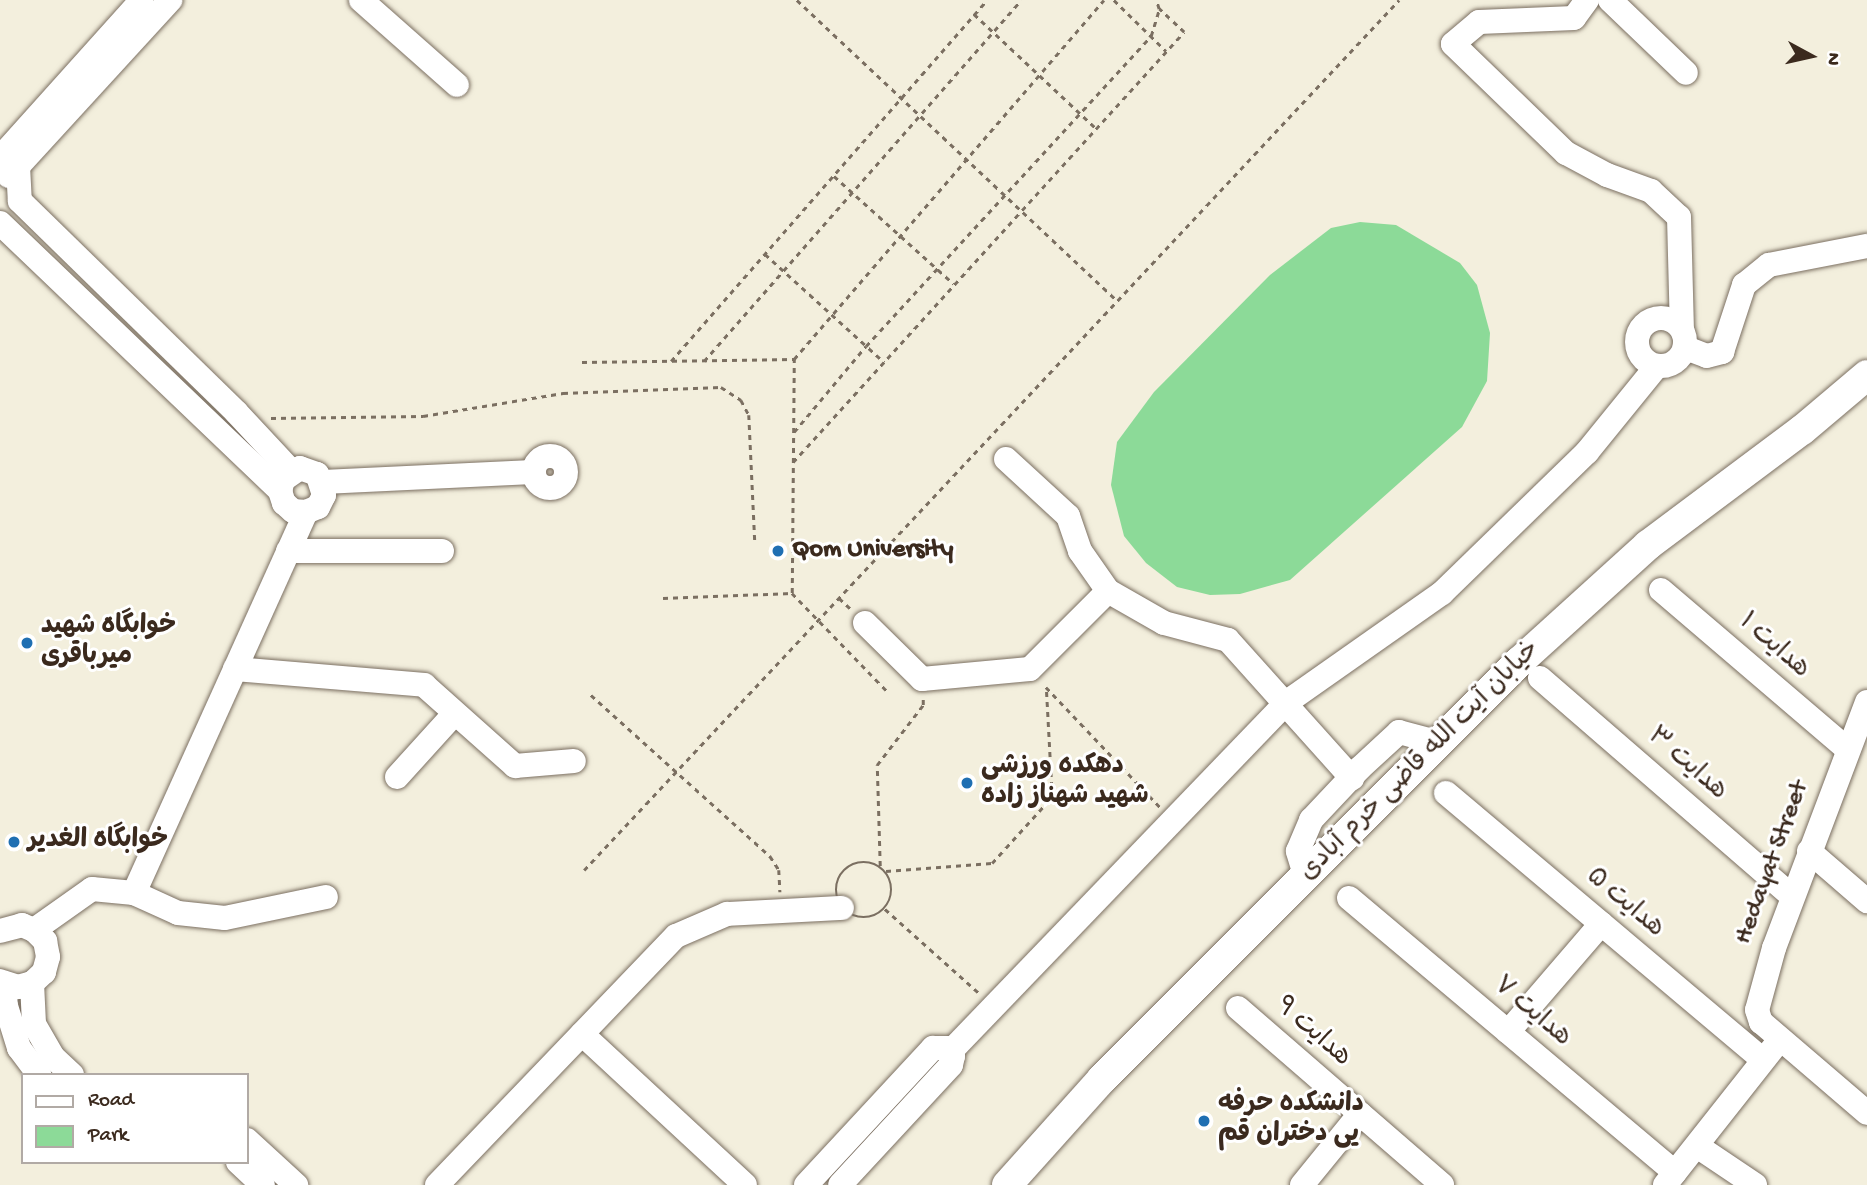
<!DOCTYPE html>
<html>
<head>
<meta charset="utf-8">
<style>
	body { margin:0 }
	#map { position:relative; width:1867px; height:1185px; overflow:hidden; background:#f3efdd; font-family:"Gochi Hand","Playpen Sans Arabic",sans-serif }
	div>[style] { position:absolute }
	.green>* { inset:0; background:#8cda98 }
	.path>* { height:2.5px; margin-top:-1.25px; transform-origin:0; background:repeating-linear-gradient(90deg,#7b6f61 0 5px,transparent 0 10px) }
	.path>.ring { margin:-1.25px; padding:0; box-sizing:content-box; background:none; border:2.5px solid #7b6f61; border-radius:50% }
	.roads { filter:drop-shadow(0 0 2px #7b6f61) drop-shadow(0 0 2px #7b6f61) }
	.minor>* { height:24px; margin:-12px; padding:0 12px; transform-origin:12px; border-radius:12px; background:#fff }
	.minor>.ring { margin:-12px; padding:0; box-sizing:content-box; background:none; border:24px solid #fff; border-radius:50% }
	.major>* { height:30px; margin:-15px; padding:0 15px; transform-origin:15px; border-radius:15px; background:#fff }
	.dots>* { width:19px; height:19px; translate:-50% -50%; box-sizing:border-box; border:4px solid #fff; border-radius:50% }
	span { translate:-50% -50%; white-space:nowrap; text-align:center; line-height:1.15; -webkit-text-stroke:6px #fff; paint-order:stroke }
	.poi-label { font-size:26px; color:#3b2a1e; font-weight:700 }
	.left { translate:0 -50%; text-align:left }
	.street-label { font-size:26px; color:#3b2a1e }
	.legend { position:absolute; left:21px; top:1073px; width:228px; height:91px; box-sizing:border-box; background:#fff; border:2px solid #b1aaa5; margin:0; padding:9px 12px; list-style:none; font-size:21px; color:#3b2a1e }
	.legend li { display:flex; align-items:center; gap:14px; height:35px }
	.legend b { width:35px; border:2px solid #b1aaa5 }
	.north { position:absolute; left:1776px; top:21px; width:70px; height:70px; -webkit-text-stroke:5px #fff; paint-order:stroke; rotate:98deg; font-size:19px; font-weight:700; line-height:28px; text-align:center; color:#3b2a1e }
	.north::after { content:''; display:block; margin:auto; width:24px; height:32px; background:#3b2a1e; clip-path:polygon(50% 0,100% 100%,50% 72%,0 100%) }
</style>
</head>
<body>
<div id="map">
	<div class="green">
		<div style="clip-path:polygon(1360px 222px,1396px 225px,1460px 263px,1477px 285px,1490px 333px,1487px 381px,1462px 427px,1290px 580px,1240px 594px,1210px 595px,1177px 587px,1146px 563px,1124px 536px,1111px 485px,1117px 442px,1154px 392px,1270px 275px,1331px 228px)"></div>
	</div>
	<div class="path">
		<div style="left:797px;top:0;width:440px;rotate:43.2deg"></div>
		<div style="left:1114px;top:0;width:73px;rotate:44.4deg"></div>
		<div style="left:974px;top:14px;width:167px;rotate:43.1deg"></div>
		<div style="left:834px;top:176px;width:161px;rotate:42deg"></div>
		<div style="left:765px;top:254px;width:161px;rotate:42.2deg"></div>
		<div style="left:671px;top:361px;width:480px;rotate:-48.8deg"></div>
		<div style="left:704px;top:361px;width:480px;rotate:-48.7deg"></div>
		<div style="left:582px;top:362px;width:212px;rotate:-0.8deg"></div>
		<div style="left:271px;top:418px;width:152px;rotate:-0.8deg"></div>
		<div style="left:423px;top:416px;width:142px;rotate:-9.3deg"></div>
		<div style="left:563px;top:393px;width:158px;rotate:-2.2deg"></div>
		<div style="left:721px;top:387px;width:24px;rotate:33deg"></div>
		<div style="left:741px;top:400px;width:17px;rotate:62deg"></div>
		<div style="left:749px;top:415px;width:129px;rotate:87.3deg"></div>
		<div style="left:794px;top:432px;width:112px;rotate:-50.1deg"></div>
		<div style="left:866px;top:346px;width:421px;rotate:-47.4deg"></div>
		<div style="left:1151px;top:36px;width:28px;rotate:-73deg"></div>
		<div style="left:1159px;top:9px;width:9px;rotate:-108deg"></div>
		<div style="left:793px;top:462px;width:581px;rotate:-47.72deg"></div>
		<div style="left:1184px;top:32px;width:34px;rotate:-137deg"></div>
		<div style="left:792px;top:593px;width:139px;rotate:45.9deg"></div>
		<div style="left:663px;top:598px;width:129px;rotate:-2.2deg"></div>
		<div style="left:792px;top:593px;width:234px;rotate:-89.5deg"></div>
		<div style="left:794px;top:359px;width:474px;rotate:-49.2deg"></div>
		<div style="left:839px;top:598px;width:18px;rotate:43deg"></div>
		<div style="left:1046px;top:687px;width:166px;rotate:46.5deg"></div>
		<div style="left:591px;top:695px;width:241px;rotate:42deg"></div>
		<div style="left:770px;top:856px;width:17px;rotate:57deg"></div>
		<div style="left:779px;top:870px;width:22px;rotate:87deg"></div>
		<div class="ring" style="left:836px;top:862px;width:53.5px;height:53.5px"></div>
		<div style="left:880px;top:866px;width:101px;rotate:-91.7deg"></div>
		<div style="left:877px;top:765px;width:76px;rotate:-52.5deg"></div>
		<div style="left:923px;top:705px;width:6px;rotate:-90deg"></div>
		<div style="left:584px;top:870px;width:1192px;rotate:-46.87deg"></div>
		<div style="left:886px;top:871px;width:106px;rotate:-4.3deg"></div>
		<div style="left:992px;top:863px;width:89px;rotate:-47.7deg"></div>
		<div style="left:1052px;top:797px;width:110px;rotate:-93.1deg"></div>
		<div style="left:885px;top:909px;width:126px;rotate:41.8deg"></div>
	</div>
	<div class="roads">
		<div class="minor">
			<div style="left:361px;top:0;width:128px;rotate:41.5deg"></div>
			<div style="left:1587px;top:0;width:22px;rotate:126deg"></div>
			<div style="left:1574px;top:18px;width:95px;rotate:177.6deg"></div>
			<div style="left:1479px;top:22px;width:34px;rotate:140deg"></div>
			<div style="left:1453px;top:44px;width:157px;rotate:44deg"></div>
			<div style="left:1566px;top:153px;width:47px;rotate:28.2deg"></div>
			<div style="left:1607px;top:175px;width:47px;rotate:20deg"></div>
			<div style="left:1651px;top:191px;width:38px;rotate:43deg"></div>
			<div style="left:1679px;top:217px;width:112px;rotate:88.5deg"></div>
			<div style="left:1610px;top:0;width:105px;rotate:43.8deg"></div>
			<div style="left:0;top:158px;width:212px;rotate:-48.1deg"></div>
			<div style="left:18px;top:166px;width:35px;rotate:87deg"></div>
			<div style="left:20px;top:201px;width:302px;rotate:44.3deg"></div>
			<div style="left:236px;top:412px;width:81px;rotate:47deg"></div>
			<div style="left:9px;top:176px;width:239px;rotate:-47.5deg"></div>
			<div style="left:0;top:223px;width:388px;rotate:43.7deg"></div>
			<div style="left:280px;top:491px;width:13px;rotate:72deg"></div>
			<div style="left:284px;top:503px;width:12px;rotate:42deg"></div>
			<div style="left:293px;top:511px;width:13px;rotate:4deg"></div>
			<div style="left:306px;top:512px;width:13px;rotate:-23deg"></div>
			<div style="left:318px;top:507px;width:13px;rotate:-63deg"></div>
			<div style="left:324px;top:495px;width:22px;rotate:-108deg"></div>
			<div style="left:317px;top:474px;width:18px;rotate:-161deg"></div>
			<div style="left:300px;top:468px;width:21px;rotate:145deg"></div>
			<div style="left:283px;top:480px;width:11px;rotate:105deg"></div>
			<div class="ring" style="left:1637px;top:318px;width:24px;height:24px"></div>
			<div style="left:1686px;top:348px;width:22px;rotate:21deg"></div>
			<div style="left:1707px;top:356px;width:16px;rotate:-15deg"></div>
			<div style="left:1722px;top:352px;width:71px;rotate:-71.8deg"></div>
			<div style="left:1744px;top:285px;width:32px;rotate:-39deg"></div>
			<div style="left:1769px;top:265px;width:100px;rotate:-11deg"></div>
			<div class="ring" style="left:534px;top:456px;width:8px;height:8px"></div>
			<div style="left:1006px;top:459px;width:84px;rotate:42.6deg"></div>
			<div style="left:1068px;top:516px;width:37px;rotate:71deg"></div>
			<div style="left:1080px;top:551px;width:49px;rotate:55deg"></div>
			<div style="left:1108px;top:591px;width:64px;rotate:29.7deg"></div>
			<div style="left:1164px;top:623px;width:66px;rotate:14.9deg"></div>
			<div style="left:1228px;top:640px;width:186px;rotate:48.1deg"></div>
			<div style="left:323px;top:482px;width:210px;rotate:-2.7deg"></div>
			<div style="left:288px;top:551px;width:154px"></div>
			<div style="left:1661px;top:590px;width:245px;rotate:40.5deg"></div>
			<div style="left:865px;top:623px;width:80px;rotate:44.5deg"></div>
			<div style="left:922px;top:679px;width:108px;rotate:-5.3deg"></div>
			<div style="left:1030px;top:669px;width:110px;rotate:-45deg"></div>
			<div style="left:235px;top:669px;width:190px;rotate:4.8deg"></div>
			<div style="left:424px;top:685px;width:122px;rotate:41.7deg"></div>
			<div style="left:515px;top:766px;width:59px;rotate:-4.8deg"></div>
			<div style="left:1540px;top:678px;width:333px;rotate:40.9deg"></div>
			<div style="left:1867px;top:702px;width:263px;rotate:110.7deg"></div>
			<div style="left:1774px;top:948px;width:64px;rotate:105.3deg"></div>
			<div style="left:1757px;top:1010px;width:13px;rotate:72deg"></div>
			<div style="left:1761px;top:1022px;width:140px;rotate:40.6deg"></div>
			<div style="left:397px;top:777px;width:86px;rotate:-47.8deg"></div>
			<div style="left:1446px;top:793px;width:414px;rotate:40.1deg"></div>
			<div style="left:1809px;top:851px;width:77px;rotate:40.8deg"></div>
			<div style="left:1306px;top:878px;width:28px;rotate:-107deg"></div>
			<div style="left:1298px;top:851px;width:34px;rotate:-67deg"></div>
			<div style="left:1311px;top:820px;width:71px;rotate:-46.7deg"></div>
			<div style="left:1360px;top:768px;width:53px;rotate:-42.7deg"></div>
			<div style="left:1399px;top:732px;width:39px;rotate:15deg"></div>
			<div style="left:134px;top:893px;width:418px;rotate:-65.7deg"></div>
			<div style="left:1349px;top:898px;width:426px;rotate:40.1deg"></div>
			<div style="left:34px;top:930px;width:71px;rotate:-35.3deg"></div>
			<div style="left:92px;top:889px;width:42px;rotate:5.4deg"></div>
			<div style="left:134px;top:893px;width:48px;rotate:24.4deg"></div>
			<div style="left:178px;top:913px;width:47px;rotate:6.1deg"></div>
			<div style="left:225px;top:918px;width:103px;rotate:-11.7deg"></div>
			<div style="left:0;top:931px;width:23px;rotate:-15deg"></div>
			<div style="left:22px;top:925px;width:13px;rotate:23deg"></div>
			<div style="left:34px;top:930px;width:16px;rotate:45deg"></div>
			<div style="left:45px;top:941px;width:16px;rotate:79deg"></div>
			<div style="left:48px;top:957px;width:16px;rotate:105deg"></div>
			<div style="left:44px;top:972px;width:16px;rotate:137deg"></div>
			<div style="left:32px;top:983px;width:15px;rotate:164deg"></div>
			<div style="left:18px;top:987px;width:19px;rotate:-162deg"></div>
			<div style="left:32px;top:983px;width:41px;rotate:87.2deg"></div>
			<div style="left:34px;top:1024px;width:38px;rotate:60deg"></div>
			<div style="left:53px;top:1057px;width:26px;rotate:43deg"></div>
			<div style="left:4px;top:984px;width:22px;rotate:85deg"></div>
			<div style="left:6px;top:1006px;width:44px;rotate:72.8deg"></div>
			<div style="left:19px;top:1048px;width:34px;rotate:53deg"></div>
			<div style="left:1238px;top:1008px;width:270px;rotate:40.9deg"></div>
			<div style="left:1508px;top:1032px;width:143px;rotate:-49.3deg"></div>
			<div style="left:582px;top:1034px;width:222px;rotate:42.8deg"></div>
			<div style="left:951px;top:1051px;width:484px;rotate:-46.1deg"></div>
			<div style="left:1287px;top:702px;width:189px;rotate:-35.1deg"></div>
			<div style="left:1442px;top:593px;width:202px;rotate:-44.2deg"></div>
			<div style="left:1587px;top:452px;width:109px;rotate:-50.9deg"></div>
			<div style="left:247px;top:1140px;width:67px;rotate:42.6deg"></div>
			<div style="left:1697px;top:1146px;width:70px;rotate:33.9deg"></div>
			<div style="left:238px;top:1162px;width:34px;rotate:43deg"></div>
			<div style="left:437px;top:1185px;width:345px;rotate:-46.2deg"></div>
			<div style="left:676px;top:936px;width:56px;rotate:-23.3deg"></div>
			<div style="left:727px;top:914px;width:115px;rotate:-3deg"></div>
			<div style="left:806px;top:1185px;width:187px;rotate:-47.2deg"></div>
			<div style="left:933px;top:1048px;width:14px"></div>
			<div style="left:947px;top:1048px;width:10px;rotate:53deg"></div>
			<div style="left:953px;top:1056px;width:9px;rotate:103deg"></div>
			<div style="left:951px;top:1065px;width:163px;rotate:132.8deg"></div>
			<div style="left:1302px;top:1185px;width:92px;rotate:-50.8deg"></div>
			<div style="left:1665px;top:1185px;width:176px;rotate:-51.7deg"></div>
		</div>
		<div class="major">
			<div style="left:1007px;top:1185px;width:142px;rotate:-48.1deg"></div>
			<div style="left:1102px;top:1079px;width:590px;rotate:-45deg"></div>
			<div style="left:1519px;top:662px;width:174px;rotate:-42.2deg"></div>
			<div style="left:1648px;top:545px;width:192px;rotate:-36.8deg"></div>
			<div style="left:1802px;top:430px;width:85px;rotate:-40.2deg"></div>
		</div>
	</div>
	<div class="dots">
		<div style="left:778px;top:551px;background:#1f6fb2"></div>
		<div style="left:27px;top:643px;background:#1f6fb2"></div>
		<div style="left:967px;top:783px;background:#1f6fb2"></div>
		<div style="left:14px;top:842px;background:#1f6fb2"></div>
		<div style="left:1204px;top:1121px;background:#1f6fb2"></div>
	</div>
	<div class="poi-label">
		<span class="left" style="left:792px;top:551px">Qom University</span>
		<span class="left" style="left:41px;top:643px">خوابگاه شهید<br>میرباقری</span>
		<span class="left" style="left:981px;top:783px">دهکده ورزشی<br>شهید شهناز زاده</span>
		<span class="left" style="left:28px;top:842px">خوابگاه الغدیر</span>
		<span class="left" style="left:1218px;top:1121px">دانشکده حرفه<br>یی دختران قم</span>
	</div>
	<div class="street-label">
		<span style="left:1773px;top:647px;rotate:41deg">هدایت ۱</span>
		<span style="left:1421px;top:762px;rotate:-45deg">خیابان آیت الله قاضی خرم آبادی</span>
		<span style="left:1686px;top:765px;rotate:41deg">هدایت ۳</span>
		<span style="left:1773px;top:863px;rotate:-70deg">Hedayat Street</span>
		<span style="left:1624px;top:904px;rotate:40deg">هدایت ۵</span>
		<span style="left:1531px;top:1013px;rotate:40deg">هدایت ۷</span>
		<span style="left:1312px;top:1033px;rotate:41deg">هدایت ۹</span>
	</div>
	<ul class="legend">
	<li><b style="height:9px;background:#fff"></b>Road</li>
	<li><b style="height:19px;background:#8cda98"></b>Park</li>
	</ul>
	<div class="north">N</div>
</div>
</body>
</html>
